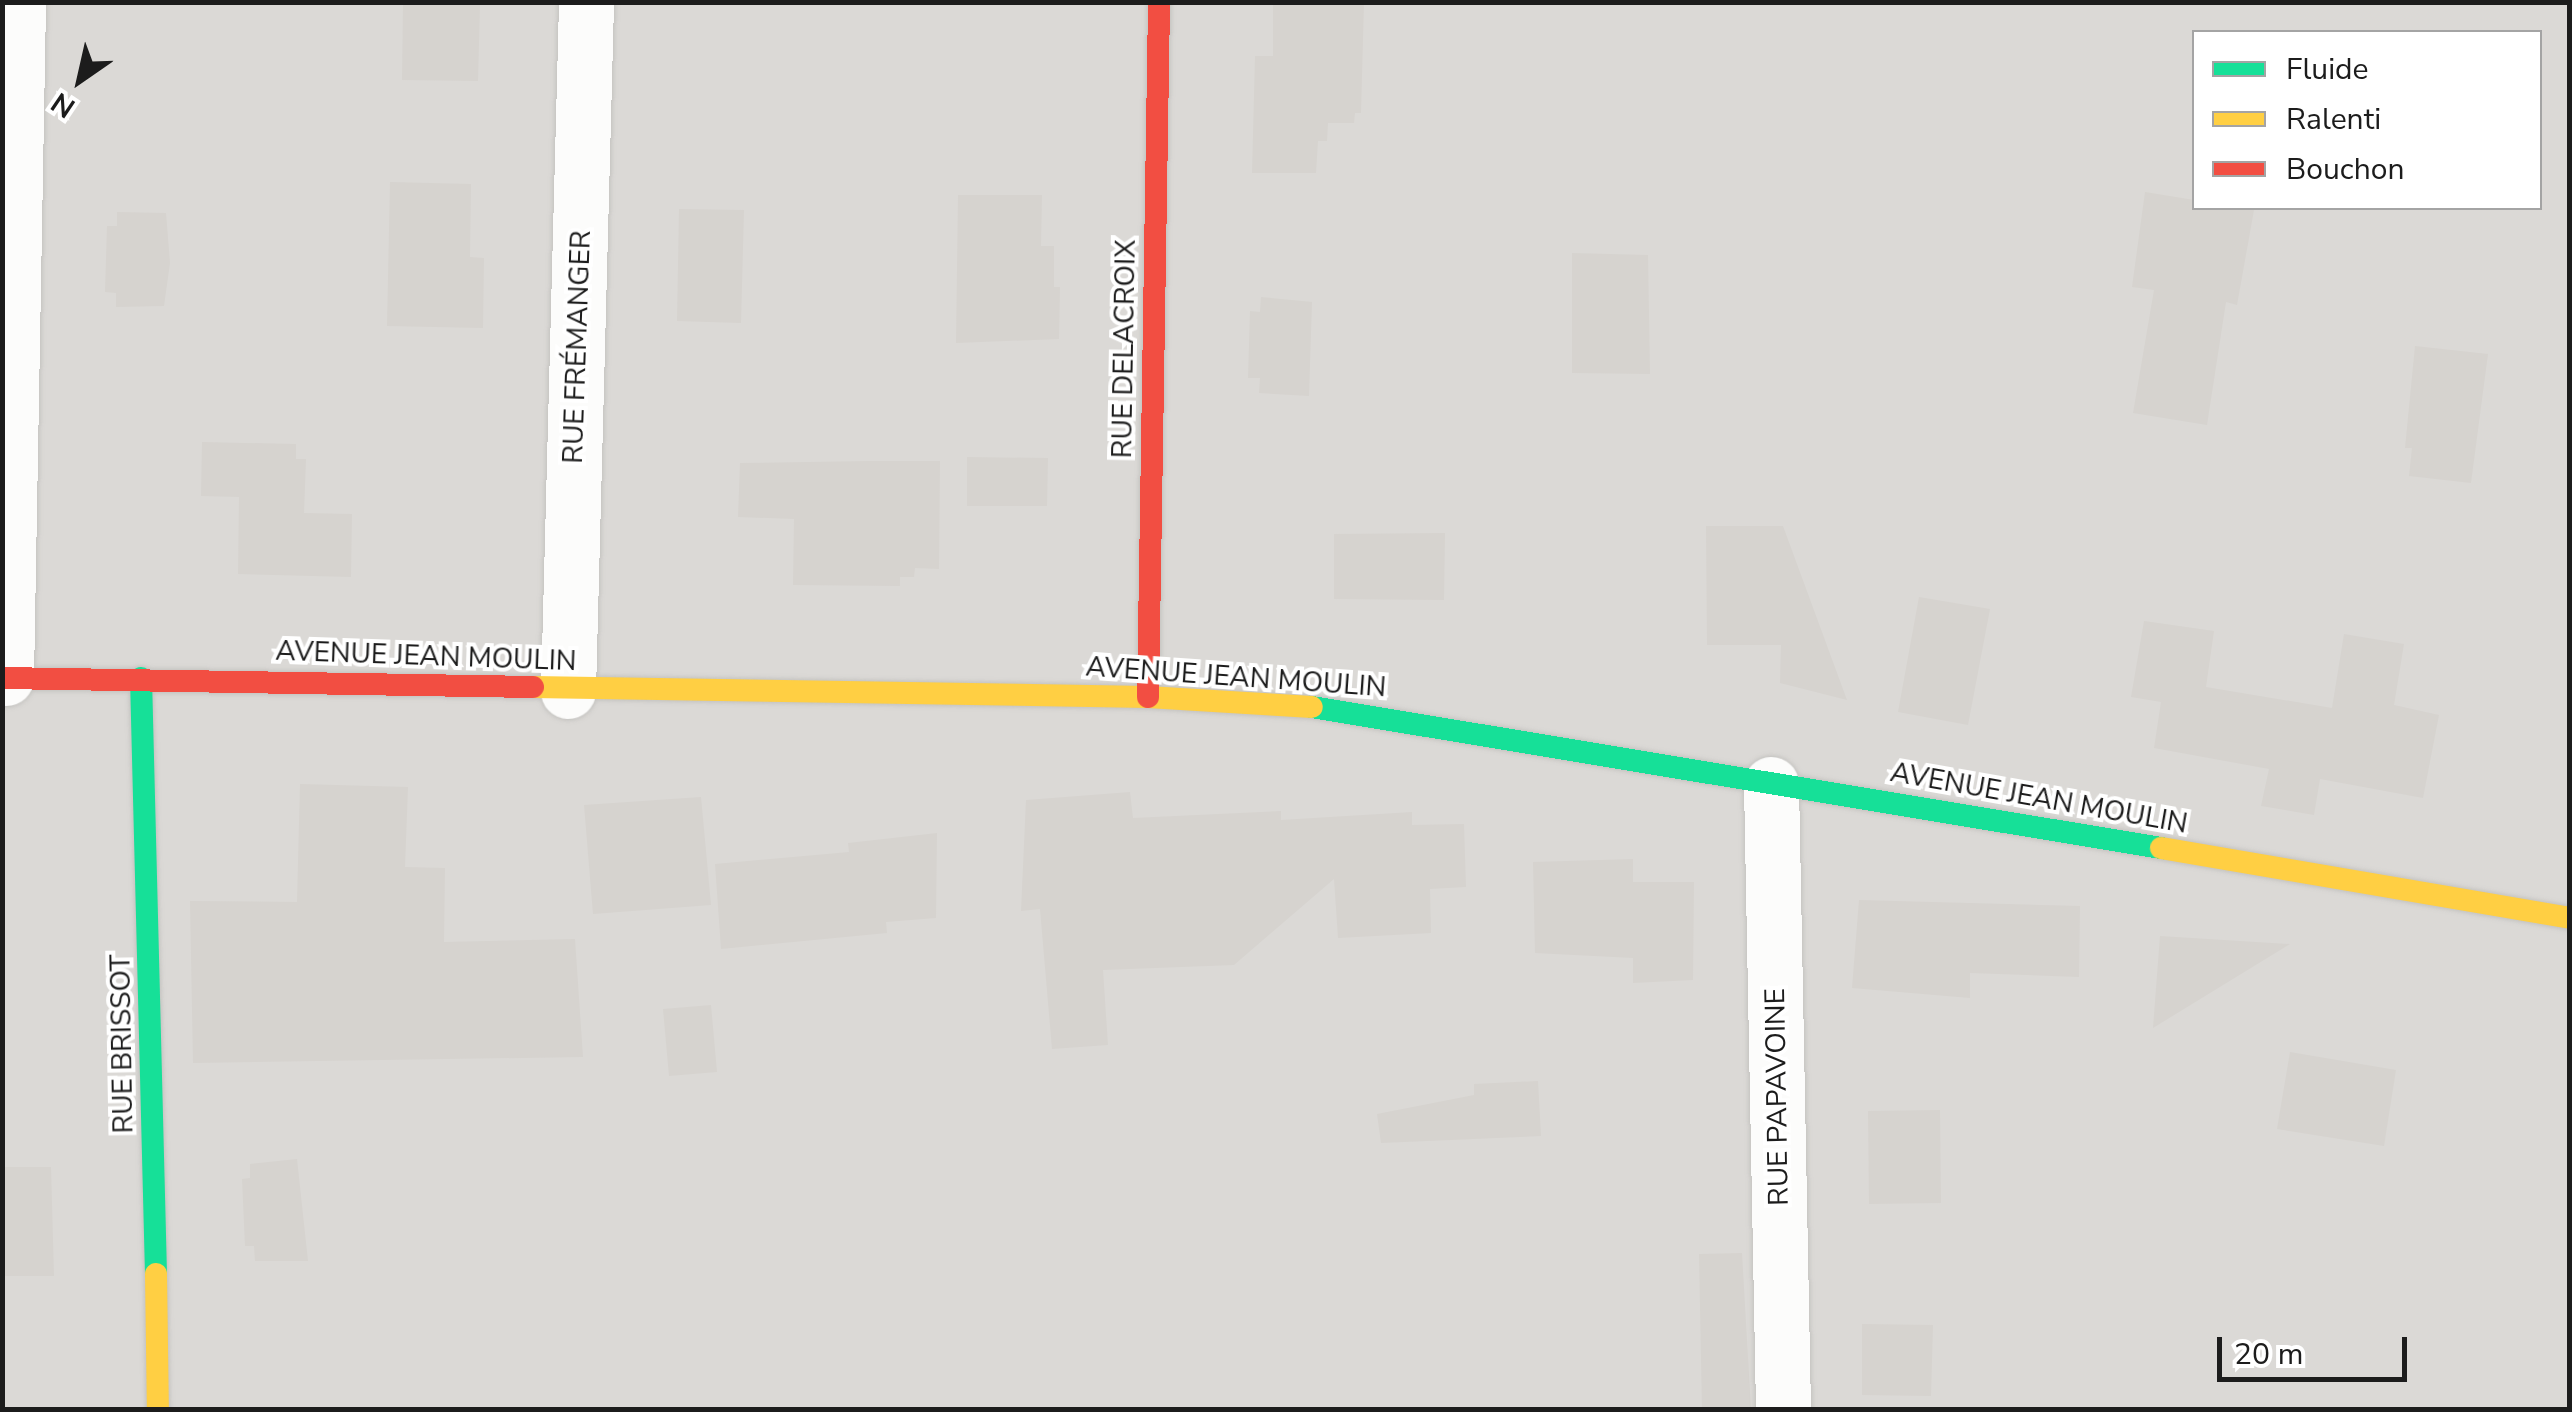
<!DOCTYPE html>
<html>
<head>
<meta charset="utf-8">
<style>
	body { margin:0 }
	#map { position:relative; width:2572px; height:1412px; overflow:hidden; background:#eceae4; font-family:"Nunito Sans",sans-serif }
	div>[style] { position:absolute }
	.residential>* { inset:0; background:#dbd9d6 }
	.building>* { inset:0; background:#d6d3cf }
	.roads { filter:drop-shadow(0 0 2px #c4c3c0) drop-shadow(0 0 2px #c4c3c0) }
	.street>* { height:55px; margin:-27.5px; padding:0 27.5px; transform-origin:27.5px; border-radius:27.5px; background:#fcfcfb }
	.fast>* { height:22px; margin:-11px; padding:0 11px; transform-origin:11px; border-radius:11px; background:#16e098 }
	.slow>* { height:22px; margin:-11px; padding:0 11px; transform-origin:11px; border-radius:11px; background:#ffcf43 }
	.jam>* { height:22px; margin:-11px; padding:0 11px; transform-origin:11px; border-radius:11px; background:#f24e42 }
	span { translate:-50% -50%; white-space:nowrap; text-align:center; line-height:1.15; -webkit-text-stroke:8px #fff; paint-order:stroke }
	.street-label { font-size:28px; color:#1c1c1c }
	.frame { position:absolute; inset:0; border:5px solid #1c1c1c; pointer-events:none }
	.legend { position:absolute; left:2192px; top:30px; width:350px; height:180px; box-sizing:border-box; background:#fff; border:2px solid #a4a4a4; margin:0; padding:12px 18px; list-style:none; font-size:30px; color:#1c1c1c }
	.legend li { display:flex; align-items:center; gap:20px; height:50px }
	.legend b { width:50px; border:2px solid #a4a4a4 }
	.north { position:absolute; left:30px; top:30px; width:100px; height:100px; -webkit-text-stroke:8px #fff; paint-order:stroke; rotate:214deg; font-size:28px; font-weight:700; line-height:40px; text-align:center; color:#1c1c1c }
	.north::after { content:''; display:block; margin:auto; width:35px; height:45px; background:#1c1c1c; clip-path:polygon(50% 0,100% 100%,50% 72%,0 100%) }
	.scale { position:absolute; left:2217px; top:1337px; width:190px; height:45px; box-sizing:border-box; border:5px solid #1c1c1c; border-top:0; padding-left:12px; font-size:30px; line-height:35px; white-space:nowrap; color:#1c1c1c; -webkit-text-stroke:8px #fff; paint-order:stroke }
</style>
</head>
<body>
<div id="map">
	<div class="residential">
		<div style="clip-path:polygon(evenodd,3px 3px,2569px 3px,2569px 1409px,3px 1410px,3px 3px,2194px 32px,2540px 32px,2540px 208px,2194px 208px,2194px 32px)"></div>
	</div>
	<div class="building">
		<div style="clip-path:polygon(1273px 2px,1364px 2px,1361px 113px,1355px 113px,1354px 123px,1328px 123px,1327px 141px,1318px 141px,1316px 173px,1252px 173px,1255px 56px,1273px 56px)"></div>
		<div style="clip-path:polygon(403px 4px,480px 5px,478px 81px,402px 80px)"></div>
		<div style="clip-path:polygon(390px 182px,471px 184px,470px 257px,484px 258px,483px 328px,387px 326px)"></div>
		<div style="clip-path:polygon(2145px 192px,2194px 200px,2194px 208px,2254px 210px,2237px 305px,2226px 302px,2207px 425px,2133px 413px,2154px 290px,2132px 287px)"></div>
		<div style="clip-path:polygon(958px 195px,1042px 195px,1041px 246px,1054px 246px,1054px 287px,1060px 287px,1059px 339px,956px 343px)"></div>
		<div style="clip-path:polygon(679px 209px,744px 210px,741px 323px,677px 321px)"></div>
		<div style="clip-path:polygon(117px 212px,166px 213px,170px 263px,164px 306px,116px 307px,116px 293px,105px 292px,107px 226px,117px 226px)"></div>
		<div style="clip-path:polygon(1572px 253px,1648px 255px,1650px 374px,1572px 373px)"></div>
		<div style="clip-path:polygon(1261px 297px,1312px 302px,1309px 396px,1259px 393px,1260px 378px,1248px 378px,1250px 311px,1260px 312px)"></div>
		<div style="clip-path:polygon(2415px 346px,2488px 354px,2471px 483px,2409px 476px,2412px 448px,2405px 448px)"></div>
		<div style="clip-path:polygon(202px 442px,296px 444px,296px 459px,306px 459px,304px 513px,352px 514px,351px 577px,238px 574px,239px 497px,201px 496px)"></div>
		<div style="clip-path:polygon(967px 457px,1048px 458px,1047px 506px,967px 506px)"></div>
		<div style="clip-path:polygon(870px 461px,940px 461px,939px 569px,915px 568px,914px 577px,900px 577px,900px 586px,793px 585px,794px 519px,738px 517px,740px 463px)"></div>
		<div style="clip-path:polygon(1706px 526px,1783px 526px,1847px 700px,1780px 683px,1781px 645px,1707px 645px)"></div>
		<div style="clip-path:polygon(1445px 533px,1444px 600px,1334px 599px,1334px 534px)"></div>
		<div style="clip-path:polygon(1919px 597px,1990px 609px,1968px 725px,1898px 712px)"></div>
		<div style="clip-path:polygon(2144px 621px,2214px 631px,2206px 687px,2332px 708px,2344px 634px,2404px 644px,2394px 705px,2439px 715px,2423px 798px,2320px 779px,2314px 815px,2261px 806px,2269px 769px,2154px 748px,2161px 702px,2131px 697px)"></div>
		<div style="clip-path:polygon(300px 784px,408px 787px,405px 867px,445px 868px,444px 942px,575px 939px,583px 1057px,193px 1063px,190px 901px,297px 902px)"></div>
		<div style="clip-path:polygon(1130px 792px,1133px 818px,1281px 811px,1281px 820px,1412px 812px,1412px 825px,1464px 824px,1466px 887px,1430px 889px,1431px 933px,1338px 938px,1334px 879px,1234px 965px,1103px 970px,1108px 1045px,1052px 1049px,1040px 909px,1021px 911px,1026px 800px)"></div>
		<div style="clip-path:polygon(701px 797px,711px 905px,593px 914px,584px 805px)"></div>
		<div style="clip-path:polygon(937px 833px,936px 918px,886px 922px,887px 933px,721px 949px,715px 864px,849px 852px,848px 843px)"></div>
		<div style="clip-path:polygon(1633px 859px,1633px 882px,1694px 882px,1693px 980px,1633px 983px,1633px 958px,1535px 953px,1533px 862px)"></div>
		<div style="clip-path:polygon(1859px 900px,2080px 906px,2079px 977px,1970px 973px,1970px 998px,1852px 988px)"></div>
		<div style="clip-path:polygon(2160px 936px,2290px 944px,2153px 1028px)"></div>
		<div style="clip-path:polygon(711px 1005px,717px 1072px,669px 1076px,663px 1009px)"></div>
		<div style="clip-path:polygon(2290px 1052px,2396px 1070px,2384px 1146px,2277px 1129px)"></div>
		<div style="clip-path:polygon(1538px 1081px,1541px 1136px,1381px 1143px,1377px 1114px,1474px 1095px,1474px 1084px)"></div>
		<div style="clip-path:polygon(1940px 1110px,1941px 1203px,1869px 1204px,1868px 1111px)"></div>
		<div style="clip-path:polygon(297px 1159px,308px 1261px,255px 1261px,254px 1246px,245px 1246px,242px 1179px,250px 1178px,250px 1164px)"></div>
		<div style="clip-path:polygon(2px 1167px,51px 1167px,54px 1276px,2px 1276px)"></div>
		<div style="clip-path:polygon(1742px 1253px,1751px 1410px,1702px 1410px,1699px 1254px)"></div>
		<div style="clip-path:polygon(1862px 1324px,1933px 1325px,1931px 1396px,1862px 1395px)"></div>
	</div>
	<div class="roads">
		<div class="street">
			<div style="left:6px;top:678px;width:676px;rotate:-88.98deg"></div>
			<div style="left:568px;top:691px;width:689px;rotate:-88.5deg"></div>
			<div style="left:1771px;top:784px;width:626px;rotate:88.9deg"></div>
		</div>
		<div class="fast">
			<div style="left:141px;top:678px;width:596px;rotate:88.56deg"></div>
			<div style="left:1312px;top:707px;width:861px;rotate:9.43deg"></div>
		</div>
		<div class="slow">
			<div style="left:533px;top:687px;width:615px;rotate:0.93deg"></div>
			<div style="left:1148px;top:697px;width:164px;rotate:3.5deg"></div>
			<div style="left:2161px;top:848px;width:415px;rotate:9.7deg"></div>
			<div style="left:156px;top:1274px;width:136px;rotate:89.2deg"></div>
		</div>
		<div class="jam">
			<div style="left:2px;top:678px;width:531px;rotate:0.97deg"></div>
			<div style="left:1148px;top:697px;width:695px;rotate:-89.09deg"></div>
		</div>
	</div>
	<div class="street-label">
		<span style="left:577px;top:347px;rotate:-88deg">RUE FRÉMANGER</span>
		<span style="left:1124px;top:349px;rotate:-89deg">RUE DELACROIX</span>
		<span style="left:426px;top:656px;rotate:2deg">AVENUE JEAN MOULIN</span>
		<span style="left:1236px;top:677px;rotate:4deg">AVENUE JEAN MOULIN</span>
		<span style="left:2039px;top:798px;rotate:10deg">AVENUE JEAN MOULIN</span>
		<span style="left:122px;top:1044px;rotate:-91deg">RUE BRISSOT</span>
		<span style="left:1777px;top:1097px;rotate:-91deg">RUE PAPAVOINE</span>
	</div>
	<div class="frame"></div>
	<ul class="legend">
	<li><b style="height:12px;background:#16e098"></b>Fluide</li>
	<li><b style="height:12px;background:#ffcf43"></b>Ralenti</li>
	<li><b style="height:12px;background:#f24e42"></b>Bouchon</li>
	</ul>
	<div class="north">N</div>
	<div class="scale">20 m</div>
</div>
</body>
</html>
